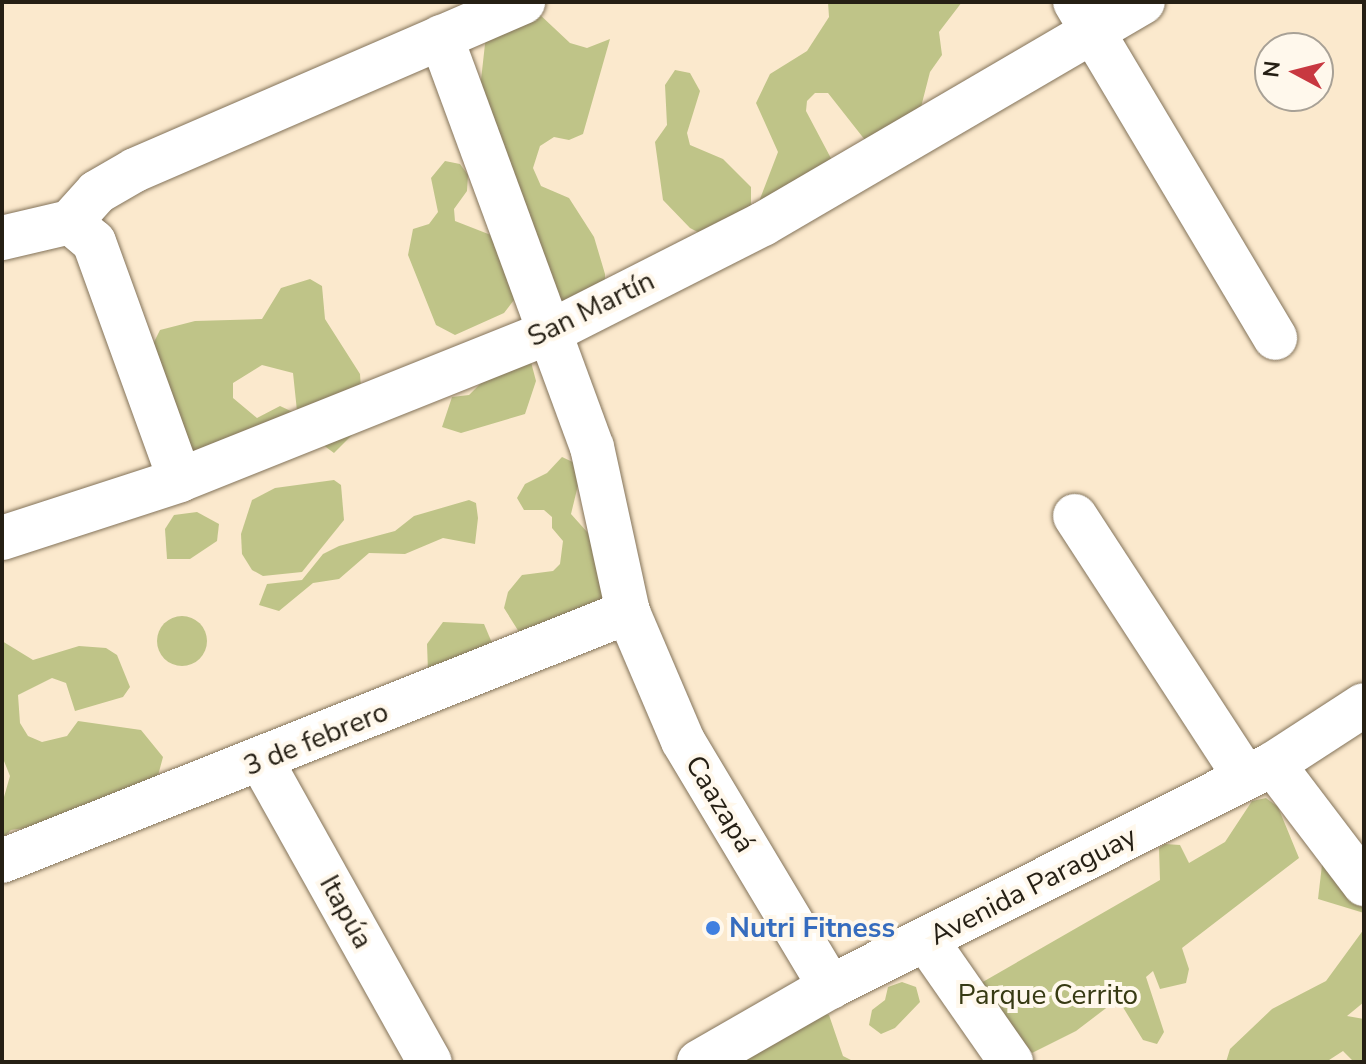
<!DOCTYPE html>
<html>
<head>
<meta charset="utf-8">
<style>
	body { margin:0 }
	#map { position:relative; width:1366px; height:1064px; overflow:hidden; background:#fbe9cd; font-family:"Nunito Sans",sans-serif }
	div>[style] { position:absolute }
	.green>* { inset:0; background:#bfc488 }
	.round { border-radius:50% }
	.roads { filter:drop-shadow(0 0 2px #83735a) drop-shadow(0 0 2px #83735a) }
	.minor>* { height:44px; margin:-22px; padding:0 22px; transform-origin:22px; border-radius:22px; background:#fff }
	.dots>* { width:22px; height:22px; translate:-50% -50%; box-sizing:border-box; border:4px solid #fff8ec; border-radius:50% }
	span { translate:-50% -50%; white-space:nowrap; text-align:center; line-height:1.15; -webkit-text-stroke:8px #fff8ec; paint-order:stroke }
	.street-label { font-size:28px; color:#251f14 }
	.shop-label { font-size:28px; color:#366cbe; font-weight:700 }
	.left { translate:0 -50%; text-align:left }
	.park-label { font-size:28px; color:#373a13 }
	.frame { position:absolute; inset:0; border:4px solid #251f14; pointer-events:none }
	.north { position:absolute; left:1254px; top:32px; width:80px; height:80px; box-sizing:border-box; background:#fff8ec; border:2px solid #a8a196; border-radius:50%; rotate:277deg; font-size:22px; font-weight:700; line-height:32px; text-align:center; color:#251f14 }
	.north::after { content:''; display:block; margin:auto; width:28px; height:36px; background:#c83840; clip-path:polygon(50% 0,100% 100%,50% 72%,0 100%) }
</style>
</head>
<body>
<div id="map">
	<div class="green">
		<div style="clip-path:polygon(828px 2px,962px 2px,939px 32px,942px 55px,930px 72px,921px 107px,865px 140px,828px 93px,815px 93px,807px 101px,806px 111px,834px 164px,762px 213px,760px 199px,778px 152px,756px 103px,770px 74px,807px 51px,829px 17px)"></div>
		<div style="clip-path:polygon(537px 12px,570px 43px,587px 48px,610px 39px,583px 134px,569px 140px,554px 137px,540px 146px,533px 168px,541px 186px,569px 198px,594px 237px,605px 274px,605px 281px,563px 314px,480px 89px,487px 26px)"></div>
		<div style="clip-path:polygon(675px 70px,690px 73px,700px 91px,687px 133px,690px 145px,723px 159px,751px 187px,751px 206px,715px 241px,690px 228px,663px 200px,655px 142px,667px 125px,665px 85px)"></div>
		<div style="clip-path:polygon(445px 161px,460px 164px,468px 175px,467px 191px,454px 209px,455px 221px,496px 237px,521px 291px,504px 313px,455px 335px,436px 325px,408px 255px,413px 229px,429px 224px,438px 212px,431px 178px)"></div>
		<div style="clip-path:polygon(310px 279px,322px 286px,325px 319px,360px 374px,362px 401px,353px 434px,334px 453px,311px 436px,297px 411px,293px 373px,262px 365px,233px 383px,233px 398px,257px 418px,280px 406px,295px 413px,193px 458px,153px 344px,160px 330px,195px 321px,262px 319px,281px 288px)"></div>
		<div style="clip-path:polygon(531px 362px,536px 381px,525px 414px,461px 433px,442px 427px,452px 397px,469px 395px,481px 383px)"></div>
		<div style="clip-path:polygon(562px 457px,577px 464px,580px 477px,571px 514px,596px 542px,604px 607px,519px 632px,504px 608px,508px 592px,522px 575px,553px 571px,560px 564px,563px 541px,552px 528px,552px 517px,544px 510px,524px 510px,517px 498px,525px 484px,547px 473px)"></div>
		<div style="clip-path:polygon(334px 480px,341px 485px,344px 520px,302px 572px,263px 576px,252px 570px,242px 554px,241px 534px,252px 500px,275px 488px)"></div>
		<div style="clip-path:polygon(469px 500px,476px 503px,478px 518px,475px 544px,443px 538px,405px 554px,369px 553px,339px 579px,313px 583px,279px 611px,259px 605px,267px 584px,302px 580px,323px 554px,339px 546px,395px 531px,414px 516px)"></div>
		<div style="clip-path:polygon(197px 512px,219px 524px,217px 541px,190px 559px,167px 559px,165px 529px,174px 515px)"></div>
		<div class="round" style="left:157px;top:616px;width:50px;height:50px"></div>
		<div style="clip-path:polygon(443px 622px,484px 624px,495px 650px,428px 671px,427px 644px)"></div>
		<div style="clip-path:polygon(2px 641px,33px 660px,79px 646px,106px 648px,117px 655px,130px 687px,123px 697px,75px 711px,66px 683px,52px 678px,18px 695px,20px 723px,28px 736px,42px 742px,67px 736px,78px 721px,141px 730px,163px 757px,156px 783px,84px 810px,73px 809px,51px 824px,11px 830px,2px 839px,2px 804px,10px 776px,2px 756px)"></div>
		<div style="clip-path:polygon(1266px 798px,1278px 807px,1299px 858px,1182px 948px,1189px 969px,1186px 983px,1160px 989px,1153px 971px,1146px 977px,1164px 1032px,1157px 1044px,1143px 1040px,1118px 999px,1076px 1031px,1032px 1053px,981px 983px,1160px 880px,1159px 848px,1165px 844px,1180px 845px,1189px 863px,1225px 842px,1252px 801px)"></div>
		<div style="clip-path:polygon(1364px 848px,1364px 913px,1318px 899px,1322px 865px)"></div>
		<div style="clip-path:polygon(1364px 929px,1364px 1002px,1347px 1016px,1364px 1019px,1364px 1062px,1354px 1062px,1343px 1051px,1326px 1062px,1226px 1062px,1230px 1049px,1272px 1009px,1326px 981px)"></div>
		<div style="clip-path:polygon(902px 982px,916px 987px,920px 1002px,895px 1028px,881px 1034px,869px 1025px,872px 1010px,885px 1000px,888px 987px)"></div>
		<div style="clip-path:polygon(816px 1011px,829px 1015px,843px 1056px,855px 1062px,725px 1062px)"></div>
	</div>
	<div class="roads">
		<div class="minor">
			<div style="left:1075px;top:2px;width:391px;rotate:59.2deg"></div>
			<div style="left:441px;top:37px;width:437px;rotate:69.8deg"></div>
			<div style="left:592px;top:447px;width:169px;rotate:77.7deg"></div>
			<div style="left:628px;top:612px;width:140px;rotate:66.9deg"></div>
			<div style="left:683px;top:741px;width:287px;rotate:59.1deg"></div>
			<div style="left:70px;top:222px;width:40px;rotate:-48deg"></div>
			<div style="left:97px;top:192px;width:44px;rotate:-30.1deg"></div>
			<div style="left:135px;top:170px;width:423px;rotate:-23.4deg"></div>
			<div style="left:2px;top:238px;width:70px;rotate:-13.2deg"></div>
			<div style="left:70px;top:222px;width:31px;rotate:40deg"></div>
			<div style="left:94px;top:242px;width:253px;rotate:70.1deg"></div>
			<div style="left:1075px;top:516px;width:311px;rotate:56.9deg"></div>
			<div style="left:2px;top:538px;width:187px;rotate:-18deg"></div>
			<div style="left:180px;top:480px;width:399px;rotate:-21.8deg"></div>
			<div style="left:550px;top:332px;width:239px;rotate:-26.9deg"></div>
			<div style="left:763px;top:224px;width:440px;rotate:-30.3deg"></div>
			<div style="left:262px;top:762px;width:344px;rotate:60.8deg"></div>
			<div style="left:1273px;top:764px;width:151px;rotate:52.8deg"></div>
			<div style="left:2px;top:861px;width:674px;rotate:-21.69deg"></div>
			<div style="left:926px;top:940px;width:149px;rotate:55.1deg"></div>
			<div style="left:699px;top:1062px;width:151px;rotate:-29.8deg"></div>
			<div style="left:830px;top:987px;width:496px;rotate:-26.7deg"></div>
			<div style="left:1273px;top:764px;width:108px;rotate:-33deg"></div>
		</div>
	</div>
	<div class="dots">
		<div style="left:713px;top:928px;background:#3f7fe0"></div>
	</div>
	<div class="street-label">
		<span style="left:591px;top:309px;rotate:-26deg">San Martín</span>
		<span style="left:316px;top:739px;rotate:-22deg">3 de febrero</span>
		<span style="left:720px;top:804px;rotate:59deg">Caazapá</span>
		<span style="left:1033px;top:886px;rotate:-27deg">Avenida Paraguay</span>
		<span style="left:346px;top:912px;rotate:61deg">Itapúa</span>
	</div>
	<div class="shop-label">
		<span class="left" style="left:729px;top:928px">Nutri Fitness</span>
	</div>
	<div class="park-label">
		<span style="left:1048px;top:995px">Parque Cerrito</span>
	</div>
	<div class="frame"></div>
	<div class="north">N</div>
</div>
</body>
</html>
